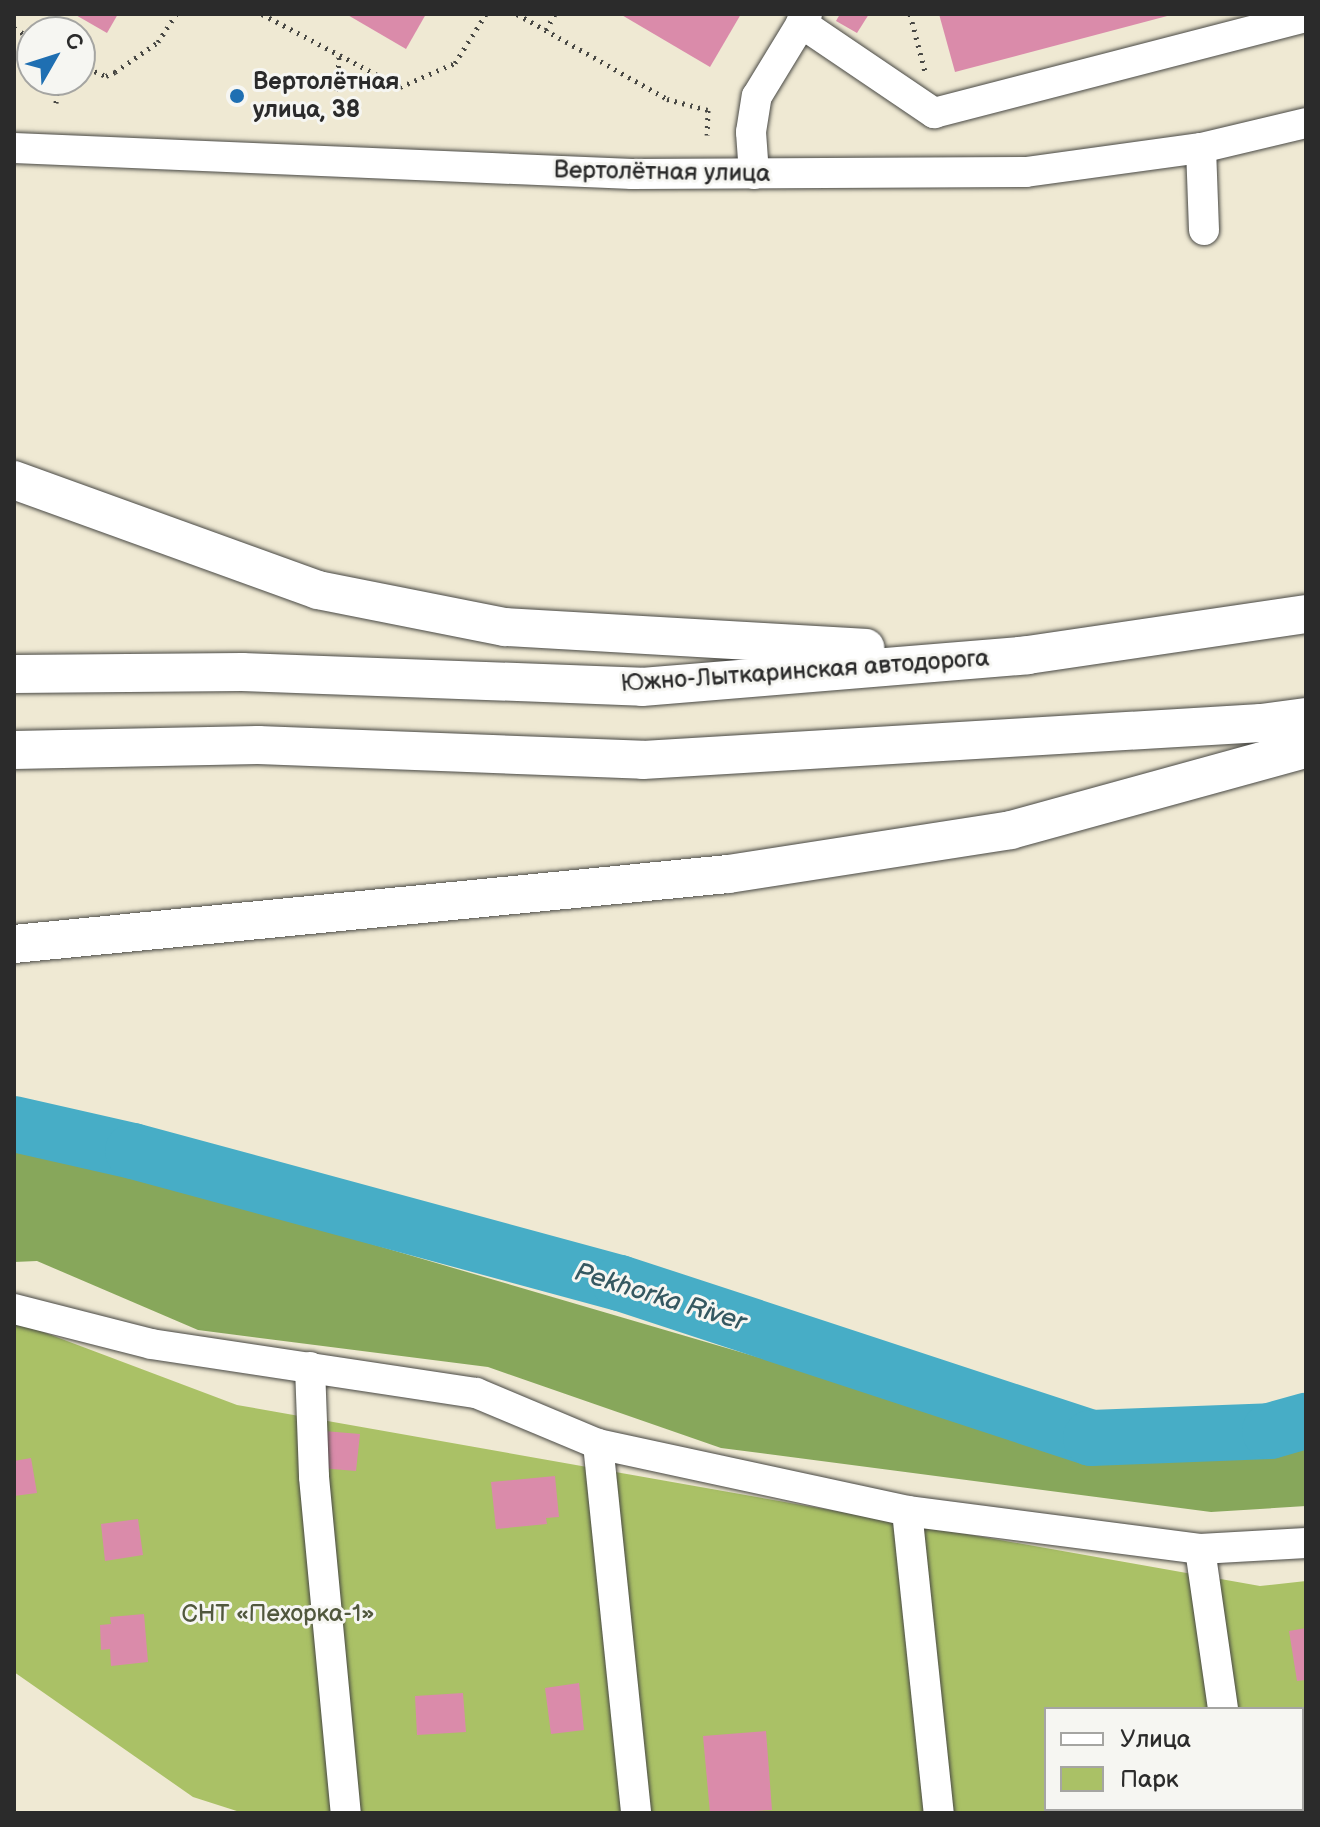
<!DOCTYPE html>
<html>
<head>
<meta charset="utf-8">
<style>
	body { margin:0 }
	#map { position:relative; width:1320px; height:1827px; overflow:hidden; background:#efe9d3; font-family:"Balsamiq Sans",sans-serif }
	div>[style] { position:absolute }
	.green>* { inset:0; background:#aac166 }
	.forest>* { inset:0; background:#87a75b }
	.river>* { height:56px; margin:-28px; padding:0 28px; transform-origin:28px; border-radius:28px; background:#47adc6 }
	.building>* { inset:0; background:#da8baa }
	.path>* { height:5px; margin-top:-2.5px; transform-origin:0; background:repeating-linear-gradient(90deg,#484844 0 2px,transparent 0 8px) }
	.roads { filter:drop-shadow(0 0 2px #484844) drop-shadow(0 0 2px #484844) }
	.minor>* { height:30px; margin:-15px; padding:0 15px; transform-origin:15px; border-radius:15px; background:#fff }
	.major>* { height:38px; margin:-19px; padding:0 19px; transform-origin:19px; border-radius:19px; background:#fff }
	.dots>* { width:22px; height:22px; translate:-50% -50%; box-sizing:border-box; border:4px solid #f6f6f2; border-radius:50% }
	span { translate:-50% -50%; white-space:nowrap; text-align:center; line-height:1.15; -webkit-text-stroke:6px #f6f6f2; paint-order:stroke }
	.poi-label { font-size:24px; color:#2b2b2b; font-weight:700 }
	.left { translate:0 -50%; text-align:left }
	.street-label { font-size:24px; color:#2b2b2b }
	.park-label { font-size:24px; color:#51583d }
	.water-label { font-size:26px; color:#355861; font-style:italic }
	.frame { position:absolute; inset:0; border:16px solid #2b2b2b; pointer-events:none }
	.legend { position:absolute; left:1044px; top:1707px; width:260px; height:104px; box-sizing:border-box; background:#f6f6f2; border:2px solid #a5a5a2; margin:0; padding:10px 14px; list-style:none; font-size:24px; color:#2b2b2b }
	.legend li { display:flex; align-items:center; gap:16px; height:40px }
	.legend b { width:40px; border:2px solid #a5a5a2 }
	.north { position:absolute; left:16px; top:16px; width:80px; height:80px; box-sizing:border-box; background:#f6f6f2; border:2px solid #a5a5a2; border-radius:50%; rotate:51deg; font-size:22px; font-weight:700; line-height:32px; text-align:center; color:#2b2b2b }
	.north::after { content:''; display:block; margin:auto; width:28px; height:36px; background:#1f6fb2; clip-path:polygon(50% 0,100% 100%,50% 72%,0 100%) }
</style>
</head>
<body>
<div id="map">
	<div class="green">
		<div style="clip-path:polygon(evenodd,14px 1321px,237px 1405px,1260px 1586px,1306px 1581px,1306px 1813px,243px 1813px,193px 1797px,14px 1672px,14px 1321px,1046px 1709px,1302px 1709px,1302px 1809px,1046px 1809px,1046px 1709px)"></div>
	</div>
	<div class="forest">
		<div style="clip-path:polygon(14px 1145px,88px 1161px,1068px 1448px,1134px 1456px,1275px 1454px,1306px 1442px,1306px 1506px,1211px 1512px,721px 1448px,488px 1367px,198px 1330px,37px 1261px,14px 1262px)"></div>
	</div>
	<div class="river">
		<div style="left:14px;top:1124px;width:122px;rotate:12.8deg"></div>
		<div style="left:133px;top:1151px;width:505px;rotate:15.17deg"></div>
		<div style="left:620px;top:1283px;width:496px;rotate:18.2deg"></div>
		<div style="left:1091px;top:1438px;width:179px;rotate:-2.2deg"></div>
		<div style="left:1270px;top:1431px;width:37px;rotate:-16deg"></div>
	</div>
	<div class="building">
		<div style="clip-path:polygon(74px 14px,118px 14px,107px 33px)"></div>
		<div style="clip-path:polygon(346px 14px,426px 14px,406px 49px)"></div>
		<div style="clip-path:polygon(620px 14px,741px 14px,710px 67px)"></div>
		<div style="clip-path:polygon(840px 14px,869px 14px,857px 33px,836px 21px)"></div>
		<div style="clip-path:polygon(939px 14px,1170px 14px,1171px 15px,955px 72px)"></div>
		<div style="clip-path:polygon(324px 1431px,360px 1434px,356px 1471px,320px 1468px)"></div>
		<div style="clip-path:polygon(31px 1458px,37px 1493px,14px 1496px,14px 1461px)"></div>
		<div style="clip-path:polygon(555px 1476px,559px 1517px,546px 1518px,547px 1524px,496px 1529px,491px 1482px)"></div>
		<div style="clip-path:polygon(138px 1519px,143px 1555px,105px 1561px,101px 1524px)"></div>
		<div style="clip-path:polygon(144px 1614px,148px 1662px,111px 1666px,110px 1649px,101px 1650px,100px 1625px,111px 1624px,110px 1617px)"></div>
		<div style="clip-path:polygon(1306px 1628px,1306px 1680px,1297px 1681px,1289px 1631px)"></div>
		<div style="clip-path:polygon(579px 1683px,584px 1730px,551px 1734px,545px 1688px)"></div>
		<div style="clip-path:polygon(463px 1693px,466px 1732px,417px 1735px,415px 1696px)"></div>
		<div style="clip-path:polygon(766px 1731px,772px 1810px,710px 1813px,703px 1736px)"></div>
	</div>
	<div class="path">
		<div style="left:262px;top:14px;width:156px;rotate:27.9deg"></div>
		<div style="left:400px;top:87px;width:60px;rotate:-23.6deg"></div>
		<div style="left:455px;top:63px;width:58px;rotate:-57.7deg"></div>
		<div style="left:517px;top:14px;width:172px;rotate:29.5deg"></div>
		<div style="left:667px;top:99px;width:42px;rotate:15deg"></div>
		<div style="left:708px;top:110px;width:25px;rotate:92deg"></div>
		<div style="left:910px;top:14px;width:59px;rotate:75.3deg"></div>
		<div style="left:14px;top:28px;width:21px;rotate:31deg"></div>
		<div style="left:546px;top:30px;width:18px;rotate:-61deg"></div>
		<div style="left:80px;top:65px;width:28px;rotate:23deg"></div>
		<div style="left:106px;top:76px;width:10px;rotate:-24deg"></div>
		<div style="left:115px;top:72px;width:52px;rotate:-34.9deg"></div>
		<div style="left:158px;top:42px;width:33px;rotate:-57deg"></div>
		<div style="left:56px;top:103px;width:23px;rotate:-85deg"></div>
		<div style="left:336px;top:115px;width:59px;rotate:-87.1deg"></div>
	</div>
	<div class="roads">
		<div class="minor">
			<div style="left:801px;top:23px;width:161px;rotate:34.1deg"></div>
			<div style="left:934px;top:113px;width:384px;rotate:-14.5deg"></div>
			<div style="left:14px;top:148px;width:619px;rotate:2.41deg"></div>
			<div style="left:632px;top:174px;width:394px;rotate:-0.3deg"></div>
			<div style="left:1026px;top:172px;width:177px;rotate:-7.8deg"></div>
			<div style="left:1201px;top:148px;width:108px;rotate:-13.4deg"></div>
			<div style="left:1201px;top:148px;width:82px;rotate:87.9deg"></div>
			<div style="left:754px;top:174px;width:42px;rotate:-94.1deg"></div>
			<div style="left:751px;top:132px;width:36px;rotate:-81deg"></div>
			<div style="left:757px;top:96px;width:96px;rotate:-58.6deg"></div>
			<div style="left:14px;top:1309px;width:141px;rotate:14.3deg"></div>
			<div style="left:151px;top:1344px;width:329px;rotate:8.6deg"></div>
			<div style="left:476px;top:1393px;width:132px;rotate:22.7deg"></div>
			<div style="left:598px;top:1444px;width:316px;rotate:12.2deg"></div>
			<div style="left:907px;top:1511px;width:295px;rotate:7.4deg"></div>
			<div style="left:1200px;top:1549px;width:106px;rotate:-3.2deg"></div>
			<div style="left:310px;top:1367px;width:110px;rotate:87.9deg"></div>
			<div style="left:314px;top:1477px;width:338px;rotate:84.6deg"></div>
			<div style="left:598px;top:1444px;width:371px;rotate:84.1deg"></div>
			<div style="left:907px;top:1511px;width:304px;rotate:84deg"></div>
			<div style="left:1200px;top:1549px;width:162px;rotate:81.8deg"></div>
			<div style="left:1237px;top:1809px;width:4px;rotate:76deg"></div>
		</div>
		<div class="major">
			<div style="left:14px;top:480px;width:323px;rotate:19.9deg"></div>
			<div style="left:318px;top:590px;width:191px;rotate:11.2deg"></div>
			<div style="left:505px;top:627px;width:361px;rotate:3.3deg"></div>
			<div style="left:14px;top:674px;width:228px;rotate:-0.5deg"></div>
			<div style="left:242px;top:672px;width:400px;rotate:2.1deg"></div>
			<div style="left:642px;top:687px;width:387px;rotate:-4.7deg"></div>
			<div style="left:1028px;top:655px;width:281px;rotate:-8.4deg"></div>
			<div style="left:14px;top:750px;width:244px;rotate:-1.2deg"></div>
			<div style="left:258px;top:745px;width:385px;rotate:2.2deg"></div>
			<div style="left:643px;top:760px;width:619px;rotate:-3.43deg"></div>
			<div style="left:1261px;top:723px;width:45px;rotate:-7.6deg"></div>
			<div style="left:14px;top:944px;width:717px;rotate:-5.6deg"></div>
			<div style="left:728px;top:874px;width:286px;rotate:-8.8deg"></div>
			<div style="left:1011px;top:830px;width:306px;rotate:-15.4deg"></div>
		</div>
	</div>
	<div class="dots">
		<div style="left:237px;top:96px;background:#1f6fb2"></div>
	</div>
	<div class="poi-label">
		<span class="left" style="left:253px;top:96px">Вертолётная<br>улица, 38</span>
	</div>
	<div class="street-label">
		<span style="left:662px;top:172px;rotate:1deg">Вертолётная улица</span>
		<span style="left:805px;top:671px;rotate:-4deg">Южно-Лыткаринская автодорога</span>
	</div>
	<div class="park-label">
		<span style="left:278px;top:1614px">СНТ «Пехорка-1»</span>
	</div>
	<div class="water-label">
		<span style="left:660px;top:1298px;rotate:17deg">Pekhorka River</span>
	</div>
	<div class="frame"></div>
	<ul class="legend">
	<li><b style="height:10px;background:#fff"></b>Улица</li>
	<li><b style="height:22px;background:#aac166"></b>Парк</li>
	</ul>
	<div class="north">С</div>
</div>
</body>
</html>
